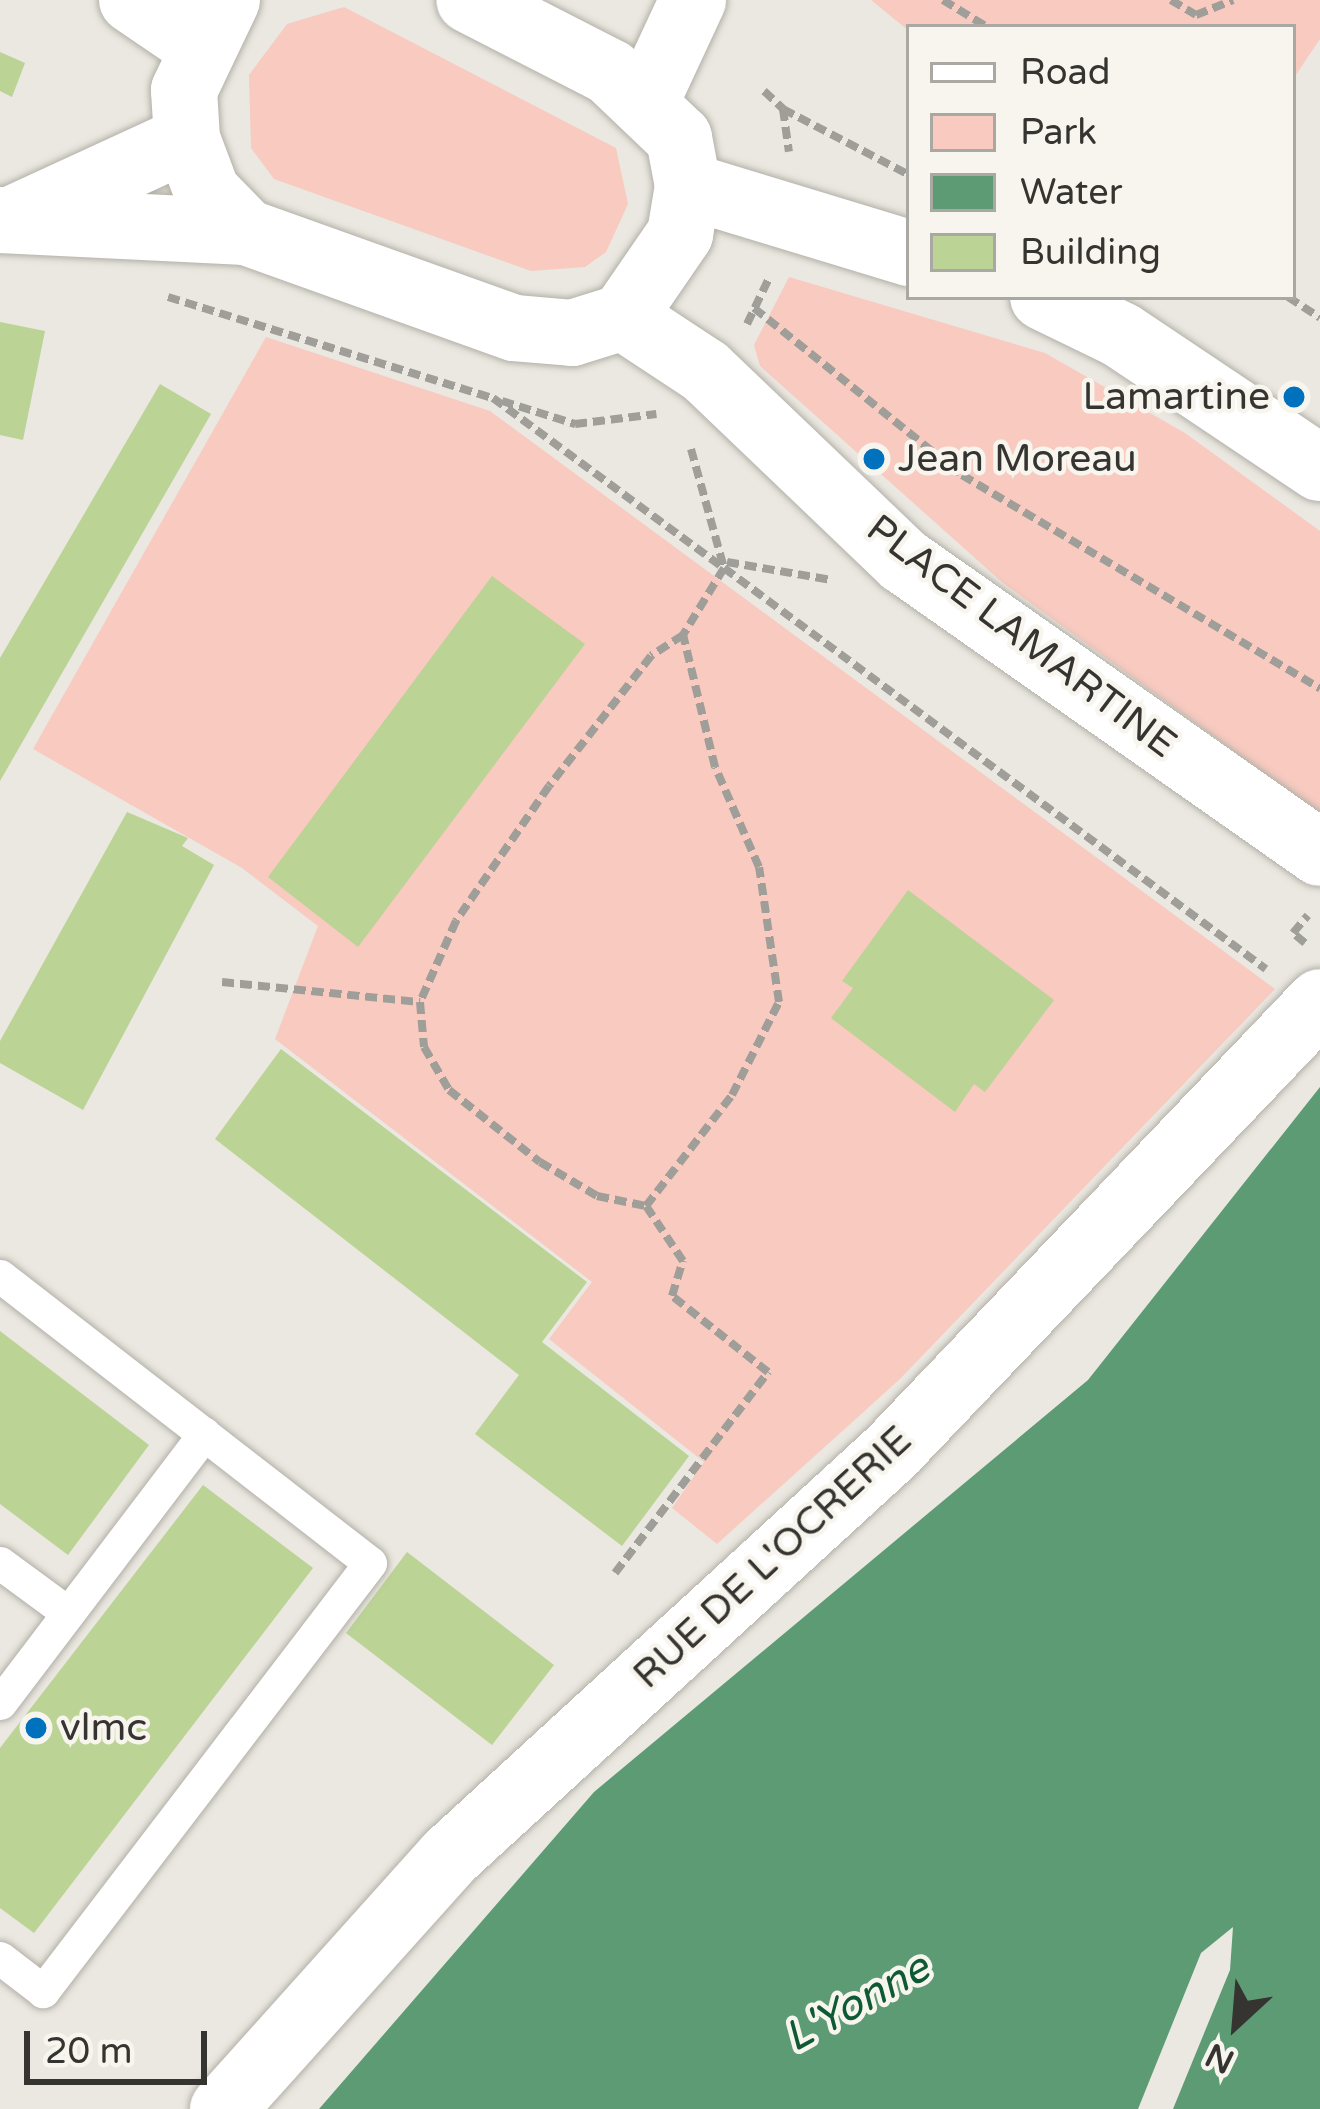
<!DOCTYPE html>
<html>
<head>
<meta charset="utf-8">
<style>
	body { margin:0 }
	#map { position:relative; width:1320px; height:2109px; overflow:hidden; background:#eae8e0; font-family:"Varela Round",sans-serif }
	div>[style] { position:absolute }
	.green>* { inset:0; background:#f8cac0 }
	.water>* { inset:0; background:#5c9b74 }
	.building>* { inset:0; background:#bbd394 }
	.path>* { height:8px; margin-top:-4px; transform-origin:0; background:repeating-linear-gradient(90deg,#9f9e98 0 12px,transparent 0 18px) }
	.roads { filter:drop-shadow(0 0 3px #b3b0a8) drop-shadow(0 0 3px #b3b0a8) }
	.service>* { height:33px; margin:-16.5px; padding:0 16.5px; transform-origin:16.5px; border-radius:16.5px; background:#fff }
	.minor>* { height:66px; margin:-33px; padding:0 33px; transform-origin:33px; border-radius:33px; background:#fff }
	.secondary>* { height:66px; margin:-33px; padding:0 33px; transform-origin:33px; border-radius:33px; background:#fff }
	.dots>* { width:33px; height:33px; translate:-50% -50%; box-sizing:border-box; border:6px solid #f7f5ed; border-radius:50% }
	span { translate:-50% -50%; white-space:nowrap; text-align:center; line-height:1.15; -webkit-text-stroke:9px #f7f5ed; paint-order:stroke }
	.poi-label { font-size:39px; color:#353431 }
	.right { translate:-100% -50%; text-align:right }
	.left { translate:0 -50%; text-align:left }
	.street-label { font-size:39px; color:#353431 }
	.water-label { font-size:42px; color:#0e5a35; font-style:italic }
	.legend { position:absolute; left:906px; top:24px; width:390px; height:276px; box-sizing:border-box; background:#f7f5ed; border:3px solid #a9a8a2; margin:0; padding:15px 21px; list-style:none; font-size:36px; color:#353431 }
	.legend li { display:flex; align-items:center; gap:24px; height:60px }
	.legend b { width:60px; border:3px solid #a9a8a2 }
	.north { position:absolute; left:1176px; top:1965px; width:120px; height:120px; -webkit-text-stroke:9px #f7f5ed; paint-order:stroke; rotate:206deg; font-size:33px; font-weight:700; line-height:48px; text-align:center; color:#353431 }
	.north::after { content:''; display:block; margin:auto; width:42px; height:54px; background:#353431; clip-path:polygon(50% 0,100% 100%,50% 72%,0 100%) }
	.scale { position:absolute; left:24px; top:2031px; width:183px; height:54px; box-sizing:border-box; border:6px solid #353431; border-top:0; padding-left:15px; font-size:36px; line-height:42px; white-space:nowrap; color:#353431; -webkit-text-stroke:9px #f7f5ed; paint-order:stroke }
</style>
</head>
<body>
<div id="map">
	<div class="green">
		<div style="clip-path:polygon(871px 0,1320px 0,1320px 39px,1293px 79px,1293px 27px,909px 31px)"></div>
		<div style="clip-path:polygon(344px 7px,616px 148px,628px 204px,606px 252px,585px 267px,531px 271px,274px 179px,251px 148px,249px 75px,287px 24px)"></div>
		<div style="clip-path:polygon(789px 277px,1045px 353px,1185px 433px,1320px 531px,1320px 814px,1003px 583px,760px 366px,754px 345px)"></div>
		<div style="clip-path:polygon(266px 337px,490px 411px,1275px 989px,900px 1379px,717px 1544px,672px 1508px,704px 1462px,549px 1339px,592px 1282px,275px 1039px,318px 926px,242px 868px,33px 749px)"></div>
	</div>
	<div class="water">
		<div style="clip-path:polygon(1320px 1087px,1320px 2109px,1173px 2109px,1230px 1970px,1233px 1927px,1201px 1953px,1138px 2109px,319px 2109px,594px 1792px,1088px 1380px)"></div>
	</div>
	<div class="building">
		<div style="clip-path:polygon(0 52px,25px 63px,12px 97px,0 91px)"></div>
		<div style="clip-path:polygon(0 322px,45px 331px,23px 440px,0 435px)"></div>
		<div style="clip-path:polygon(160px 384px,211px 414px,0 781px,0 658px)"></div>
		<div style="clip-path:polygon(492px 576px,585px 644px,358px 947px,268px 877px)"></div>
		<div style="clip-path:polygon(127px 812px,188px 838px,182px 846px,214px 865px,83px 1110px,0 1063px,0 1041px)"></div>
		<div style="clip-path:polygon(908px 890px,1054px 1000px,985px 1092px,974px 1084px,955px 1112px,831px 1018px,853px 988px,842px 981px)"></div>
		<div style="clip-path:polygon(281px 1049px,587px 1282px,542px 1342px,689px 1456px,622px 1546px,475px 1434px,519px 1375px,215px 1139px)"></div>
		<div style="clip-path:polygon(0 1331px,149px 1445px,68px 1555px,0 1504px)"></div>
		<div style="clip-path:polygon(203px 1485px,313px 1568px,34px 1933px,0 1908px,0 1748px)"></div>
		<div style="clip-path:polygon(407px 1552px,554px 1665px,492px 1745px,346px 1633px)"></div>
	</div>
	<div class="path">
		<div style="left:943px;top:0;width:52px;rotate:31.5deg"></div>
		<div style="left:1171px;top:0;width:29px;rotate:31deg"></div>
		<div style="left:1196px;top:15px;width:40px;rotate:-22deg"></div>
		<div style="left:764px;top:91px;width:26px;rotate:43deg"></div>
		<div style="left:783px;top:109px;width:43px;rotate:82.1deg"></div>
		<div style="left:783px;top:109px;width:142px;rotate:27.6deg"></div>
		<div style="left:168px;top:297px;width:340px;rotate:17.3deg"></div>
		<div style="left:493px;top:398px;width:287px;rotate:36.4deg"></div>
		<div style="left:724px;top:568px;width:79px;rotate:121.5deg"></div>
		<div style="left:1288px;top:297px;width:38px;rotate:33deg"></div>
		<div style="left:754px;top:308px;width:267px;rotate:38.8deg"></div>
		<div style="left:962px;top:475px;width:417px;rotate:30.8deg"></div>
		<div style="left:747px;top:324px;width:51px;rotate:-64.4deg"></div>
		<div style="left:502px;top:401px;width:77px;rotate:17.5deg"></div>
		<div style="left:575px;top:424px;width:82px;rotate:-7deg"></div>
		<div style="left:691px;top:449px;width:123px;rotate:74.5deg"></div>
		<div style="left:724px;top:568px;width:674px;rotate:36.5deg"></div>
		<div style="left:727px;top:562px;width:106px;rotate:9.8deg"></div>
		<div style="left:1305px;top:943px;width:16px;rotate:-140deg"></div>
		<div style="left:1293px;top:933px;width:23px;rotate:-50deg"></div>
		<div style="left:222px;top:982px;width:199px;rotate:5.8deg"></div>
		<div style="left:420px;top:1002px;width:45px;rotate:84.9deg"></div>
		<div style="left:424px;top:1047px;width:50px;rotate:59.8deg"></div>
		<div style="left:449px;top:1090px;width:116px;rotate:38.4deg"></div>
		<div style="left:540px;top:1162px;width:66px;rotate:30.8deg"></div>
		<div style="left:597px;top:1196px;width:50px;rotate:11.5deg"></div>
		<div style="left:646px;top:1206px;width:140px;rotate:-52.2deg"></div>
		<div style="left:732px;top:1095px;width:104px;rotate:-63.2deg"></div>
		<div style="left:779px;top:1002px;width:136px;rotate:-98.4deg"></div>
		<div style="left:759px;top:867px;width:109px;rotate:-113.7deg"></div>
		<div style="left:715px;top:767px;width:136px;rotate:-103.6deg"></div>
		<div style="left:683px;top:635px;width:38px;rotate:147deg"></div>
		<div style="left:651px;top:656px;width:165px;rotate:128.1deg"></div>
		<div style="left:549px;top:786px;width:164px;rotate:124.6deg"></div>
		<div style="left:456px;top:921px;width:89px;rotate:114deg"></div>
		<div style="left:615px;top:1573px;width:253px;rotate:-52.7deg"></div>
		<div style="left:768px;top:1372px;width:122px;rotate:-141.6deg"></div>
		<div style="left:672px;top:1296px;width:37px;rotate:-73deg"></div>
		<div style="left:683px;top:1261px;width:66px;rotate:-123.9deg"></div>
	</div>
	<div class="roads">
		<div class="service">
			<div style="left:0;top:1276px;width:468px;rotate:37.8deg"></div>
			<div style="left:370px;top:1563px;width:539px;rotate:127.38deg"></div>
			<div style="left:43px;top:1991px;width:54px;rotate:-142.5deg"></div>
			<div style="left:0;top:1563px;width:84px;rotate:36.3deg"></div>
			<div style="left:0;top:1703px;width:338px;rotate:-52.8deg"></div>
		</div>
		<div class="minor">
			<div style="left:648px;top:97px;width:107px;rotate:-65.1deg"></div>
			<div style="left:15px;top:218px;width:189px;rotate:-24.7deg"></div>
			<div style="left:0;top:220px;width:246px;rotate:2.8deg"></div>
			<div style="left:223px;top:2109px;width:338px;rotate:-48.1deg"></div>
			<div style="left:449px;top:1857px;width:601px;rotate:-42.5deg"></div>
			<div style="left:892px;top:1451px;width:620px;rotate:-46.37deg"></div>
		</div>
		<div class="secondary">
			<div style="left:132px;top:0;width:80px;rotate:34.3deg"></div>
			<div style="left:227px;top:0;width:100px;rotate:115.5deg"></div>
			<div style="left:184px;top:90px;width:49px;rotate:86.5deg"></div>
			<div style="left:187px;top:139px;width:57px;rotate:69.3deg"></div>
			<div style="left:207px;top:192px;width:56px;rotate:45.7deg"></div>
			<div style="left:246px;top:232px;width:285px;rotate:19.7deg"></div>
			<div style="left:514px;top:328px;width:58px;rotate:4.9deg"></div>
			<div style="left:572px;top:333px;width:53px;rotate:-17.4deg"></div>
			<div style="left:623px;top:317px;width:101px;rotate:-55.5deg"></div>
			<div style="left:680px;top:234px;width:49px;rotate:-80.5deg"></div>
			<div style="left:688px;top:186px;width:49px;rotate:-100.6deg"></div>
			<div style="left:679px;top:138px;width:95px;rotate:-136.3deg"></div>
			<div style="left:610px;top:72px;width:158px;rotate:-152.9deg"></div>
			<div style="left:688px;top:186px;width:231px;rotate:16.9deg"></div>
			<div style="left:1043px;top:297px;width:87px;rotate:26deg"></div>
			<div style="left:1121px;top:335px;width:239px;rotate:33.8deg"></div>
			<div style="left:623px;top:317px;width:98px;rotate:33.4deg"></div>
			<div style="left:705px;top:371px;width:275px;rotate:43.7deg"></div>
			<div style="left:904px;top:561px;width:508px;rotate:35.07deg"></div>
		</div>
	</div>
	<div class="dots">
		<div style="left:1294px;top:397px;background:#0071bc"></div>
		<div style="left:874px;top:459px;background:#0071bc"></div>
		<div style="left:36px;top:1728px;background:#0071bc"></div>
	</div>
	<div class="poi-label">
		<span class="right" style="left:1270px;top:397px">Lamartine</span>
		<span class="left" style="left:898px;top:459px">Jean Moreau</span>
		<span class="left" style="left:60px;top:1728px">vlmc</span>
	</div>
	<div class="street-label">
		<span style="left:1021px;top:637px;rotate:37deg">PLACE LAMARTINE</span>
		<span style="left:773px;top:1558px;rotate:-43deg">RUE DE L'OCRERIE</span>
	</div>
	<div class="water-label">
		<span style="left:857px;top:2003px;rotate:-29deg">L'Yonne</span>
	</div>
	<ul class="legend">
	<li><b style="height:15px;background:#fff"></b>Road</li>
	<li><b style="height:33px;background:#f8cac0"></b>Park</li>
	<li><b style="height:33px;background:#5c9b74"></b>Water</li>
	<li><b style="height:33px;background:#bbd394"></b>Building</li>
	</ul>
	<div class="north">N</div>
	<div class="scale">20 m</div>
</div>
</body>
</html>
